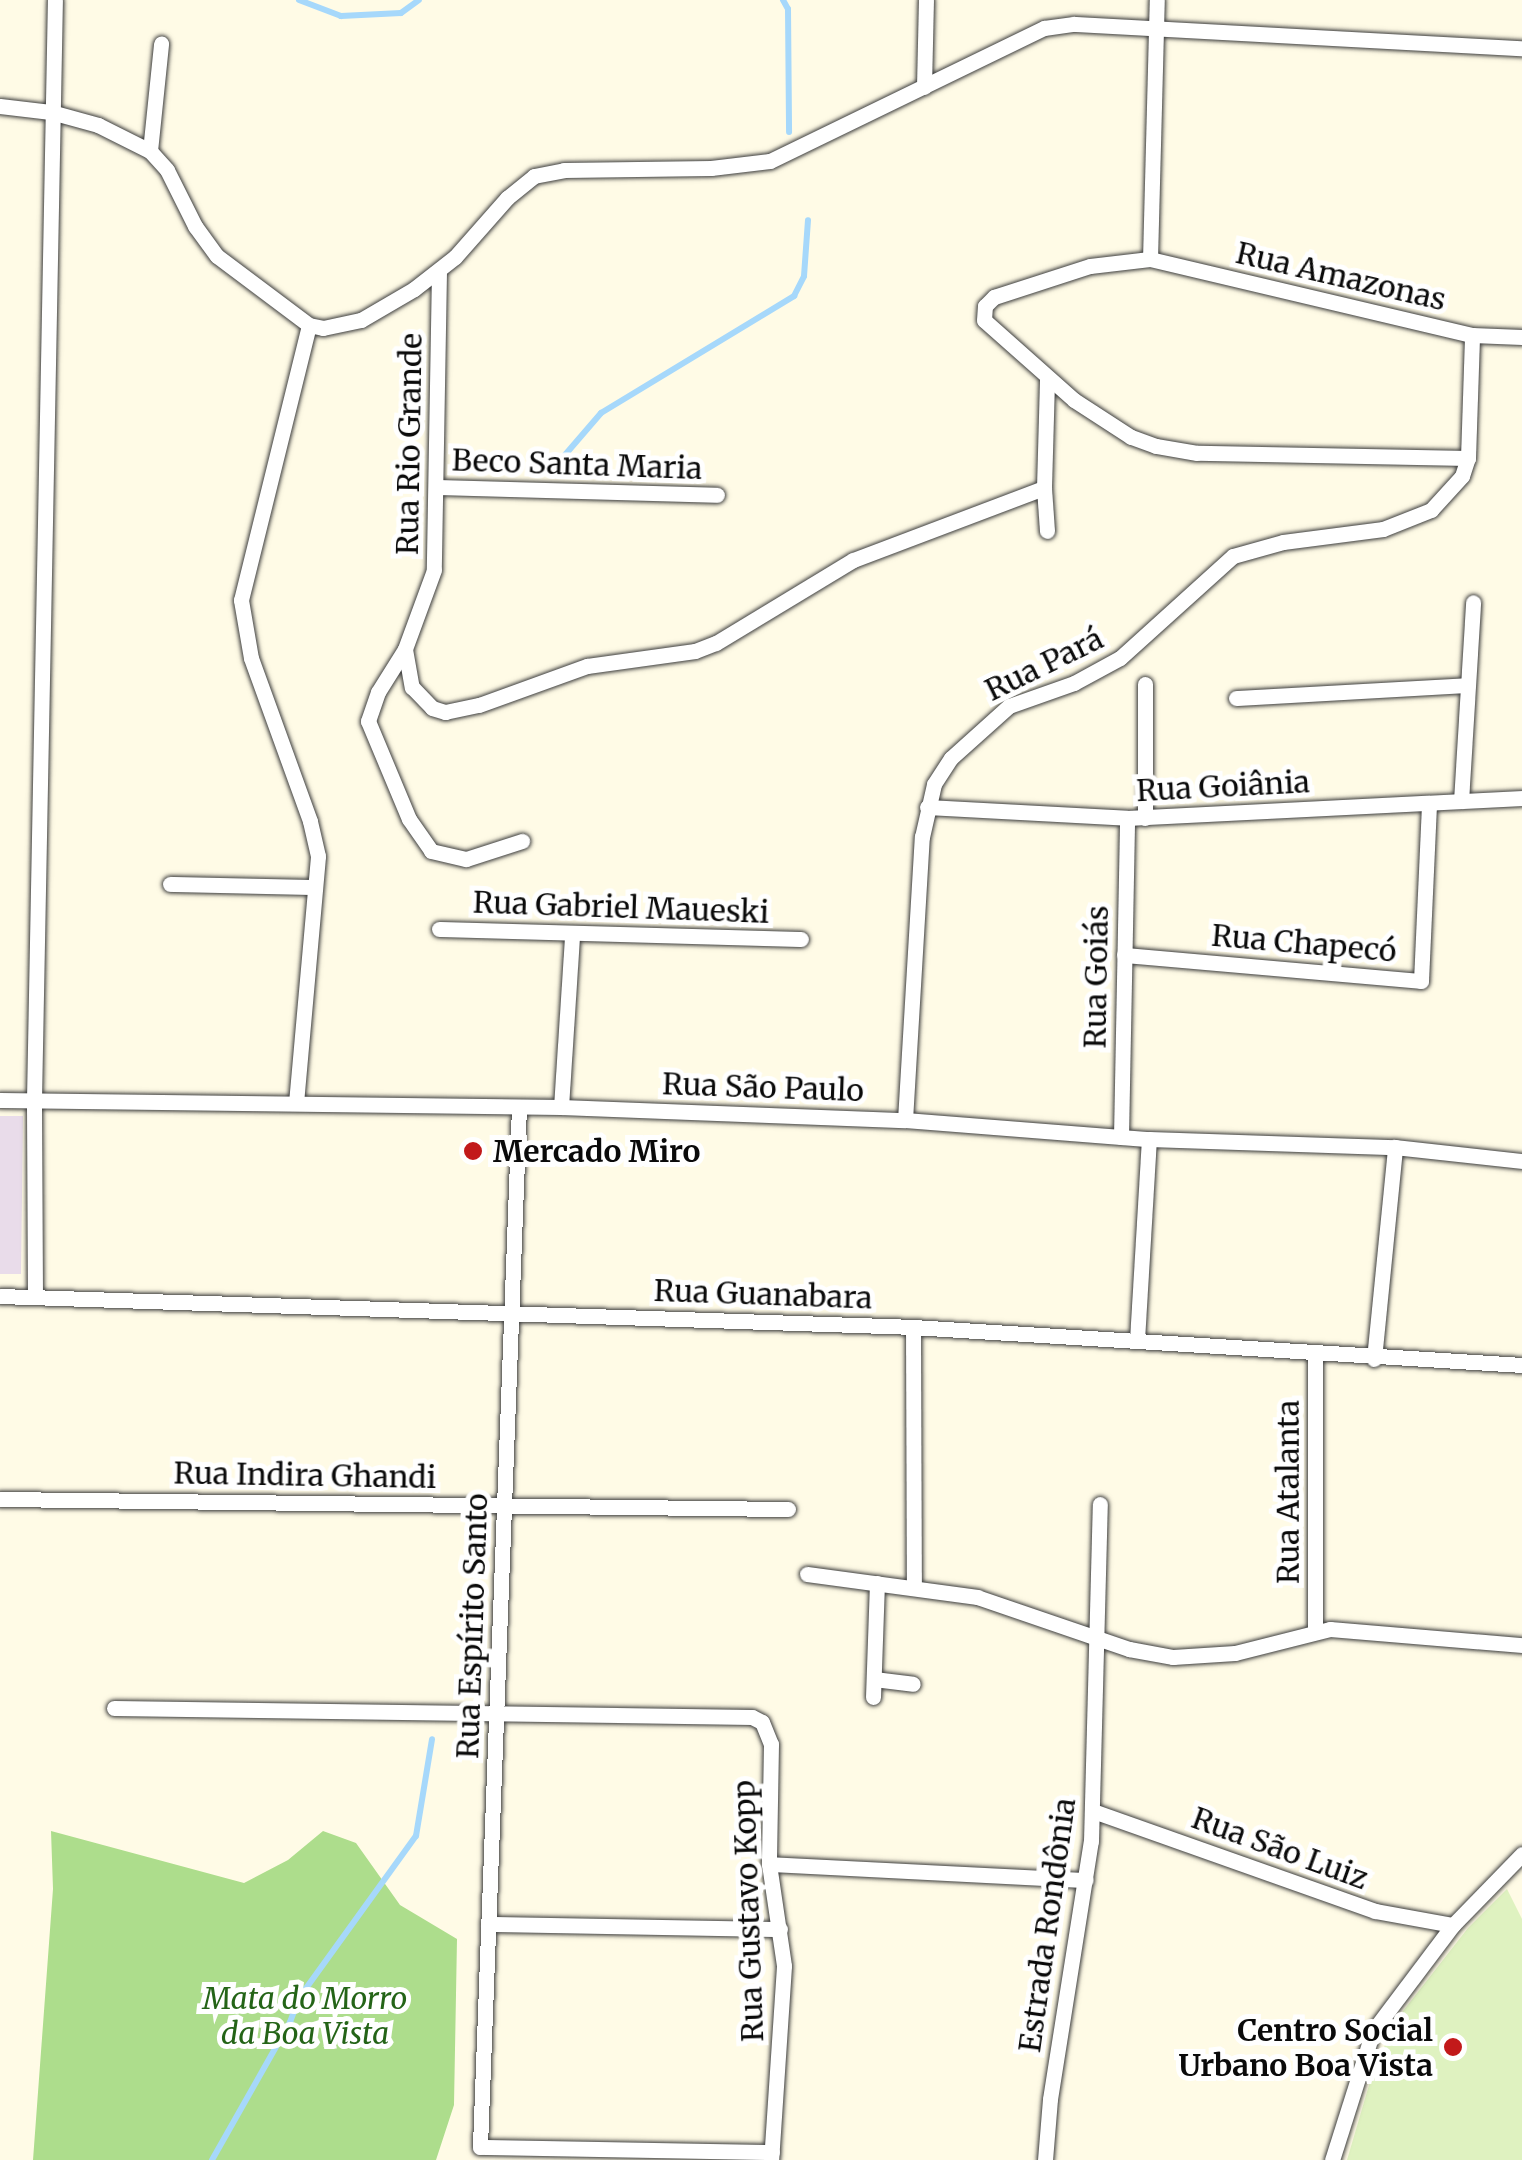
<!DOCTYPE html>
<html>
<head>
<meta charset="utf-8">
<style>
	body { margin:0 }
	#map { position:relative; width:1522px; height:2160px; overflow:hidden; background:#fffbe6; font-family:Merriweather,serif }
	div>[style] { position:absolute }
	.industrial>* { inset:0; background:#e9dcea }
	.forest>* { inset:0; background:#addd8c }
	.pitch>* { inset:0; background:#dff2c0 }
	.stream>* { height:6px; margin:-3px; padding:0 3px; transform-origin:3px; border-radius:3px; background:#a6d8fb }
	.roads { filter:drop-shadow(0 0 2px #3d3d3d) drop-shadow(0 0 2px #3d3d3d) }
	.minor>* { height:15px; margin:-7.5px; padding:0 7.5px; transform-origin:7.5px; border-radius:7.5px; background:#fff }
	.dots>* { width:28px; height:28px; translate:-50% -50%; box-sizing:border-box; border:5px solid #fff; border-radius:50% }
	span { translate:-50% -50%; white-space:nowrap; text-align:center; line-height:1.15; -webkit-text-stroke:10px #fff; paint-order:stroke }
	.street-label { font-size:30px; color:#0a0a0a }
	.poi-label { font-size:30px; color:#0a0a0a; font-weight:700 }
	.left { translate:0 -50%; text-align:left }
	.right { translate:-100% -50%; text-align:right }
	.park-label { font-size:30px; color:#246417; font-style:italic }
</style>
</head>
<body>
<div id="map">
	<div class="industrial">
		<div style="clip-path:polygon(0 1116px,23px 1116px,21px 1274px,0 1274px)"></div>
	</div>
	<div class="forest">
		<div style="clip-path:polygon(51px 1831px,244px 1883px,288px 1860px,323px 1831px,356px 1843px,400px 1905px,457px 1939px,454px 2105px,436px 2160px,33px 2160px,53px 1889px)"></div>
	</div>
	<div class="pitch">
		<div style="clip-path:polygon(1507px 1889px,1522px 1919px,1522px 2160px,1347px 2160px,1372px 2075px,1396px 2020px,1468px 1928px)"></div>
	</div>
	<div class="stream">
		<div style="left:299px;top:0;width:45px;rotate:20.9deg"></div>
		<div style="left:341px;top:16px;width:60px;rotate:-2.9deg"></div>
		<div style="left:401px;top:13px;width:22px;rotate:-36deg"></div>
		<div style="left:783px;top:0;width:10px;rotate:61deg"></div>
		<div style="left:788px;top:9px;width:123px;rotate:89.5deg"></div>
		<div style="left:558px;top:463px;width:66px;rotate:-49.3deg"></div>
		<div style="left:601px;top:413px;width:226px;rotate:-31.2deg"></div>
		<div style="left:794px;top:296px;width:22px;rotate:-63deg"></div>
		<div style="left:804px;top:276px;width:56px;rotate:-85.9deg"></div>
		<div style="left:212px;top:2160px;width:159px;rotate:-60.5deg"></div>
		<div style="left:290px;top:2022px;width:26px;rotate:-69deg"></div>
		<div style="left:299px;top:1998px;width:200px;rotate:-54.2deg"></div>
		<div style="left:416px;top:1836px;width:98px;rotate:-80.6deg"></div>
	</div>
	<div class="roads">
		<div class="minor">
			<div style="left:924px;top:87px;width:87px;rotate:-88.7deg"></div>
			<div style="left:0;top:106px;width:51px;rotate:6.7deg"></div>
			<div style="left:51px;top:112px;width:49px;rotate:15.5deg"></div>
			<div style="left:98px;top:125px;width:58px;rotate:26.6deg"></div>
			<div style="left:150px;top:151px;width:25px;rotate:48deg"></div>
			<div style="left:167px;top:170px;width:63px;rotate:63.4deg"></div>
			<div style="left:195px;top:226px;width:37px;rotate:54deg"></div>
			<div style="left:217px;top:256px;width:115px;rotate:36.9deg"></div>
			<div style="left:309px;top:325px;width:14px;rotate:12deg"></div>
			<div style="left:323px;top:328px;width:39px;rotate:-12deg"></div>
			<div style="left:361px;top:320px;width:61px;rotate:-30.3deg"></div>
			<div style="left:414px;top:289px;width:52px;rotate:-38deg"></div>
			<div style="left:455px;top:257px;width:79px;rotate:-48.6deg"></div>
			<div style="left:507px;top:198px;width:35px;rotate:-39deg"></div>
			<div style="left:534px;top:176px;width:31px;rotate:-11deg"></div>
			<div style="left:564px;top:170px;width:147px;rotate:-0.8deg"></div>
			<div style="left:711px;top:168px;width:59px;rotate:-6.8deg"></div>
			<div style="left:770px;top:161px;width:305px;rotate:-25.9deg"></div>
			<div style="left:1044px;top:28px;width:30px;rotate:-8deg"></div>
			<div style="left:1074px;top:24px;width:449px;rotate:3.1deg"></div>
			<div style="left:150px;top:151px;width:108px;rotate:-84.1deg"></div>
			<div style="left:1150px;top:259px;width:259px;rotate:-88.5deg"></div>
			<div style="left:439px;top:271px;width:299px;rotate:91deg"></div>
			<div style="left:434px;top:570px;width:84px;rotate:110.2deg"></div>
			<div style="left:405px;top:649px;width:51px;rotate:122.1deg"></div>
			<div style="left:378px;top:692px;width:31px;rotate:109deg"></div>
			<div style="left:368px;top:721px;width:106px;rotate:67.3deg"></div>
			<div style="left:409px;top:819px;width:39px;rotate:55deg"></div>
			<div style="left:431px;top:851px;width:36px;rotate:13deg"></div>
			<div style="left:466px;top:859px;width:59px;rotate:-17.8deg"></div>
			<div style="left:1468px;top:458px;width:271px;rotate:-178.9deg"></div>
			<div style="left:1197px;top:453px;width:42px;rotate:-170.3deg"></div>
			<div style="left:1156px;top:446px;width:27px;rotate:-160deg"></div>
			<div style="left:1131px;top:437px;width:68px;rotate:-147deg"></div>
			<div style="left:1074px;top:400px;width:120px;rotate:-138.4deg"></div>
			<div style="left:984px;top:320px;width:14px;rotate:-86deg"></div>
			<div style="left:985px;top:306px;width:13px;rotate:-45deg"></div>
			<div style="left:994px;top:297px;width:101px;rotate:-17.9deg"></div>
			<div style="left:1090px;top:266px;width:60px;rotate:-6.7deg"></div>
			<div style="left:1150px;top:259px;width:331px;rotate:13.3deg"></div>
			<div style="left:1472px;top:335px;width:50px;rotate:2.3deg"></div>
			<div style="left:436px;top:487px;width:281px;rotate:1.6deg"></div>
			<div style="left:1044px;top:488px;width:43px;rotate:86deg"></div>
			<div style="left:405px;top:649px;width:39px;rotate:80deg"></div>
			<div style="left:412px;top:687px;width:29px;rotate:46deg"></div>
			<div style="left:432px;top:708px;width:14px;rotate:17deg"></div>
			<div style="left:445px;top:712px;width:35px;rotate:-12deg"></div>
			<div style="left:479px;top:705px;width:115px;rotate:-19.9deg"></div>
			<div style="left:587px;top:666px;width:109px;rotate:-7.9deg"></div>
			<div style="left:695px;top:651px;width:22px;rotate:-21deg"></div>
			<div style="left:716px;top:643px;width:160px;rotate:-31.2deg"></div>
			<div style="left:853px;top:560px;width:204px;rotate:-20.7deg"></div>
			<div style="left:1044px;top:488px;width:110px;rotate:-88.4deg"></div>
			<div style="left:1236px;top:698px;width:232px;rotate:-3.2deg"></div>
			<div style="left:1461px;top:801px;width:199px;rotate:-86.5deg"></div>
			<div style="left:927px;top:807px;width:200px;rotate:3.1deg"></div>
			<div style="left:1127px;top:818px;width:396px;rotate:-2.9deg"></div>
			<div style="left:1145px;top:818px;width:134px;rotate:-90deg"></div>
			<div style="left:170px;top:884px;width:145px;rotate:1.2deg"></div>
			<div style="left:439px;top:929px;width:362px;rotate:1.6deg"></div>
			<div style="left:1124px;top:955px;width:298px;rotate:5deg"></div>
			<div style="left:1421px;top:981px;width:178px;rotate:-87.4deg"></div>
			<div style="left:0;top:1100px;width:561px;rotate:0.71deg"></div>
			<div style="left:561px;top:1107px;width:344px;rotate:2.2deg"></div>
			<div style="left:905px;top:1120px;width:245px;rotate:4.5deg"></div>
			<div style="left:1149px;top:1139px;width:246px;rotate:1.9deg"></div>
			<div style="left:1395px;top:1147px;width:128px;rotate:6.3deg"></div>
			<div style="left:296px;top:1103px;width:248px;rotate:-84.9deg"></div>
			<div style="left:318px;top:856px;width:36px;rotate:-103deg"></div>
			<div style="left:310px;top:821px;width:173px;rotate:-109.9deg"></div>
			<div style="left:251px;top:658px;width:59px;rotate:-99.8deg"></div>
			<div style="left:241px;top:600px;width:283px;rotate:-76.1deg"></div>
			<div style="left:519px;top:1107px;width:1041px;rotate:92.15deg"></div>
			<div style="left:480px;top:2147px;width:292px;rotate:1deg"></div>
			<div style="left:561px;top:1107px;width:171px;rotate:-86.3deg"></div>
			<div style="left:905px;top:1120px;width:284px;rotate:-86.6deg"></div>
			<div style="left:922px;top:837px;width:54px;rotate:-77.2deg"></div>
			<div style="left:934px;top:784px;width:31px;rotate:-57deg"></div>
			<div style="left:951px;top:758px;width:78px;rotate:-41.9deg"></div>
			<div style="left:1009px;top:706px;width:69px;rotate:-19.5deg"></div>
			<div style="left:1074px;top:683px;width:52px;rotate:-28.5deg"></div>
			<div style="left:1120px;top:658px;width:152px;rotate:-42.1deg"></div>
			<div style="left:1233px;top:556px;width:52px;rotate:-15.6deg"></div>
			<div style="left:1283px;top:542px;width:101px;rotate:-7.4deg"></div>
			<div style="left:1383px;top:529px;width:52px;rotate:-21.6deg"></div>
			<div style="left:1431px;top:510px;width:46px;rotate:-47.6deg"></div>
			<div style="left:1462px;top:476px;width:19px;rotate:-72deg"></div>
			<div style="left:1468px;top:458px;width:123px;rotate:-88.1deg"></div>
			<div style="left:1121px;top:1137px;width:319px;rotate:-88.9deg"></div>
			<div style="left:0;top:1296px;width:914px;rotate:1.94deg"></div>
			<div style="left:913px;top:1327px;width:610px;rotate:3.57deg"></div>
			<div style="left:35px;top:1297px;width:197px;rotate:-90.3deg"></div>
			<div style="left:34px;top:1100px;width:1100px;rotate:-88.91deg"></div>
			<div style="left:913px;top:1327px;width:261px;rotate:89.8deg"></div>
			<div style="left:1137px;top:1340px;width:201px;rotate:-86.6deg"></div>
			<div style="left:1374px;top:1359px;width:213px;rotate:-84.3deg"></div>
			<div style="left:0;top:1499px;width:788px;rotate:0.73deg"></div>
			<div style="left:807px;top:1574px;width:172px;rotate:7.7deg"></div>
			<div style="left:977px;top:1597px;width:161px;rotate:18.9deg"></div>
			<div style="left:1129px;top:1649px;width:45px;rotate:10.3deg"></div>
			<div style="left:1173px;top:1657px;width:62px;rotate:-3.7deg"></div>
			<div style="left:1235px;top:1653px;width:98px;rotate:-14.2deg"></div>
			<div style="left:1330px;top:1629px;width:193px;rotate:4.8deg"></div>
			<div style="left:1315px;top:1630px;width:277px;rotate:-90deg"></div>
			<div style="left:874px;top:1679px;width:39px;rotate:7deg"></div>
			<div style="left:873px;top:1697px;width:114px;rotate:-88deg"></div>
			<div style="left:114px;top:1708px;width:638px;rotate:0.81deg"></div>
			<div style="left:752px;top:1717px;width:11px;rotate:27deg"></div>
			<div style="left:762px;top:1722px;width:24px;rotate:68deg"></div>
			<div style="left:771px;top:1744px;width:120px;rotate:91deg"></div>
			<div style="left:769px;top:1864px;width:103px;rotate:81.6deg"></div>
			<div style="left:784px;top:1966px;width:194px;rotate:93.8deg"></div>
			<div style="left:1093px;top:1811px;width:299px;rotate:19.5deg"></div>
			<div style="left:1375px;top:1911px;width:79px;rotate:10.2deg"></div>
			<div style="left:769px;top:1864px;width:317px;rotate:2.9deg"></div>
			<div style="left:488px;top:1924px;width:292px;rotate:1deg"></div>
			<div style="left:1045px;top:2160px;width:61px;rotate:-85.3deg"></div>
			<div style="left:1050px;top:2099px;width:261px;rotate:-81deg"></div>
			<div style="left:1091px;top:1841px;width:337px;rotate:-88.5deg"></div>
			<div style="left:1332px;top:2160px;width:135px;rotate:-72.4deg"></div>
			<div style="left:1373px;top:2031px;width:133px;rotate:-53deg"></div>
			<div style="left:1453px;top:1925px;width:99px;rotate:-45.8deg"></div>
		</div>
	</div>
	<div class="dots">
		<div style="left:473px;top:1151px;background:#c2191a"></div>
		<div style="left:1453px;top:2047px;background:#c2191a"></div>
	</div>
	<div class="street-label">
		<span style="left:1341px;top:276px;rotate:13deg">Rua Amazonas</span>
		<span style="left:409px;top:444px;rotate:-89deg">Rua Rio Grande</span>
		<span style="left:577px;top:464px;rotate:2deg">Beco Santa Maria</span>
		<span style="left:1044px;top:664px;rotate:-26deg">Rua Pará</span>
		<span style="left:1223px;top:786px;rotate:-3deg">Rua Goiânia</span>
		<span style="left:621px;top:907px;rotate:2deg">Rua Gabriel Maueski</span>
		<span style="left:1304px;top:943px;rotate:5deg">Rua Chapecó</span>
		<span style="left:1096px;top:977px;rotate:-89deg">Rua Goiás</span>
		<span style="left:763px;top:1087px;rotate:2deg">Rua São Paulo</span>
		<span style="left:763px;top:1294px;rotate:2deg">Rua Guanabara</span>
		<span style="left:305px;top:1475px;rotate:1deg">Rua Indira Ghandi</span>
		<span style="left:1288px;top:1492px;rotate:-90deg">Rua Atalanta</span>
		<span style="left:472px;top:1626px;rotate:-88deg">Rua Espírito Santo</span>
		<span style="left:1280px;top:1848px;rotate:20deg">Rua São Luiz</span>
		<span style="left:748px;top:1911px;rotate:-92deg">Rua Gustavo Kopp</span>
		<span style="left:1047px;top:1925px;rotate:-82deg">Estrada Rondônia</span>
	</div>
	<div class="poi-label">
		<span class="left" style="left:493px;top:1151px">Mercado Miro</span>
		<span class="right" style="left:1433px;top:2047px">Centro Social<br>Urbano Boa Vista</span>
	</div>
	<div class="park-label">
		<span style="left:305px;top:2015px">Mata do Morro<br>da Boa Vista</span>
	</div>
</div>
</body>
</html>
